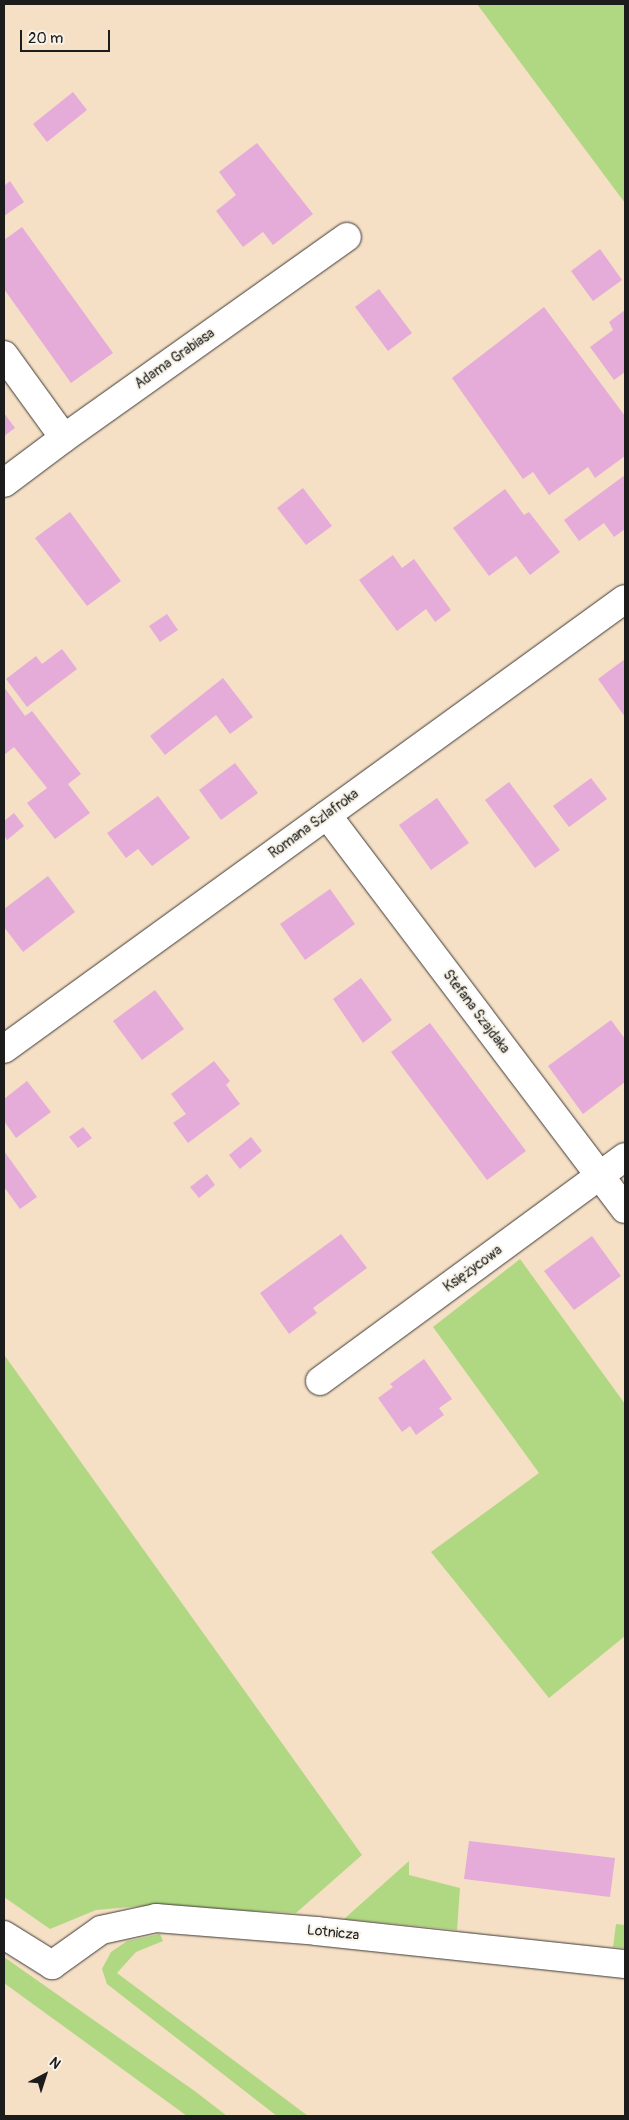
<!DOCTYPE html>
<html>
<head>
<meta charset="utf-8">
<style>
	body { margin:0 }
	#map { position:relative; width:629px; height:2120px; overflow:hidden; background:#f5dfc5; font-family:Pangolin,sans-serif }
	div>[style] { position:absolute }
	.green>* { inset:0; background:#b0d882 }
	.building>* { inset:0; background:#e5acda }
	.roads { filter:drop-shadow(0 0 1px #3d3935) drop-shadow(0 0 1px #3d3935) }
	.minor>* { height:28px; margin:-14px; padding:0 14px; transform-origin:14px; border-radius:14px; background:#fff }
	span { translate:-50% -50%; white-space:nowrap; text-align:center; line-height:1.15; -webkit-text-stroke:4px #f7f3e8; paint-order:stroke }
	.street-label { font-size:14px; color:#1c1c1c }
	.frame { position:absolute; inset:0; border:5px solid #1c1c1c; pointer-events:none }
	.north { position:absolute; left:20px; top:2050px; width:50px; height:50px; -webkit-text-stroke:4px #f7f3e8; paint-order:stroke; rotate:40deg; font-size:14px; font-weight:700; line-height:20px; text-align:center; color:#1c1c1c }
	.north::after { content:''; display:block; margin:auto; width:18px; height:22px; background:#1c1c1c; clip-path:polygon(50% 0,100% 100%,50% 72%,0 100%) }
	.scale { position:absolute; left:20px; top:30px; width:90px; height:22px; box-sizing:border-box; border:2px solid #1c1c1c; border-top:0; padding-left:6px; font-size:15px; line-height:18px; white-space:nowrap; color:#1c1c1c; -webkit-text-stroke:4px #f7f3e8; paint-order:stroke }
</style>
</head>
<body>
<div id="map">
	<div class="green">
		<div style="clip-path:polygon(477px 4px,625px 4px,625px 203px,552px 105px)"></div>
		<div style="clip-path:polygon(520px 1259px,625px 1404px,625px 1636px,549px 1698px,431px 1552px,539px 1473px,433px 1327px)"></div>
		<div style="clip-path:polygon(5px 1356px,362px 1855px,296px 1913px,142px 1906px,96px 1910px,50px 1929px,4px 1897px)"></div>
		<div style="clip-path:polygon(409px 1861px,409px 1875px,460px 1888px,457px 1930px,344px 1919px)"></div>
		<div style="clip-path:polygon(616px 1924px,625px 1925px,625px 1948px,613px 1947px)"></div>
		<div style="clip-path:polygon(160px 1934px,163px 1941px,136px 1952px,117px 1973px,308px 2116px,277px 2116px,107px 1984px,102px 1969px,111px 1952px,127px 1941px)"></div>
		<div style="clip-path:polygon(4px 1957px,196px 2092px,227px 2116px,187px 2116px,4px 1983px)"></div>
	</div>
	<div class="building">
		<div style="clip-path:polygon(73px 92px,87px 110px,47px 142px,33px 124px)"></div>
		<div style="clip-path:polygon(257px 143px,313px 214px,273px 245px,263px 232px,243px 247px,216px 211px,236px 195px,219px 172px)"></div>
		<div style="clip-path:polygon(10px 181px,24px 202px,4px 216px,4px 186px)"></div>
		<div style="clip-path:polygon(22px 227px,113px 353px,71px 383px,4px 289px,4px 240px)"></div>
		<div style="clip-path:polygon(600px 249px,622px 280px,593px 301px,571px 271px)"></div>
		<div style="clip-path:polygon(379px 289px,412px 333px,388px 351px,355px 307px)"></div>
		<div style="clip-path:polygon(544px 307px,625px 416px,625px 456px,595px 478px,588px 467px,549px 495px,533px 472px,523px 479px,452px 378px)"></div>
		<div style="clip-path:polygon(625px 310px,625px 372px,614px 380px,590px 347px,613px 330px,609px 322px)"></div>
		<div style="clip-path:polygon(4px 413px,15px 428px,4px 436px)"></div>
		<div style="clip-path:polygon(625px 475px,625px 529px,614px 537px,604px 523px,579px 541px,564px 520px)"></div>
		<div style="clip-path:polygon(303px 488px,332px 526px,306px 545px,277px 508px)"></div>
		<div style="clip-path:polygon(505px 489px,524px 515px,529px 512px,560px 552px,530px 575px,516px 556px,489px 576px,453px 528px)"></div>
		<div style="clip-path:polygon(70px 512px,121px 581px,87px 606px,35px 538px)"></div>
		<div style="clip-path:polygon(393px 555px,402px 568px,414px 559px,451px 610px,435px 622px,426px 609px,397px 631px,359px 580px)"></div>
		<div style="clip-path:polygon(167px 614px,178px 630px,160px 642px,149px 626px)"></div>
		<div style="clip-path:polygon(62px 649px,77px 669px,27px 707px,6px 679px,36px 656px,42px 664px)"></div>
		<div style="clip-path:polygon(625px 659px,625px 717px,598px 679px)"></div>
		<div style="clip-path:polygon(223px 678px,253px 717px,230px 734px,216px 715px,165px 755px,150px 736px)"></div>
		<div style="clip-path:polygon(4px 687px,25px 716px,32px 711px,81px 774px,68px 784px,90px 813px,55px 839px,27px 803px,47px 788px,14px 747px,4px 755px)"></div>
		<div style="clip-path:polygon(235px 763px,258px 793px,221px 820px,199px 790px)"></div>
		<div style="clip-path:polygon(591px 778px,607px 799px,569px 827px,553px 806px)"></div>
		<div style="clip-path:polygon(509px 782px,560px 850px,535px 868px,485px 800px)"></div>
		<div style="clip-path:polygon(158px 796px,190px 838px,152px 866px,138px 849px,126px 858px,107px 833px)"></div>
		<div style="clip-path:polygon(437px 798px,469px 843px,431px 870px,399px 825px)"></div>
		<div style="clip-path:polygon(14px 813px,24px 826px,7px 840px,4px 835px,4px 821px)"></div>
		<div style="clip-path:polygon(48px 876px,75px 912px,23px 952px,4px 927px,4px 909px)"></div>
		<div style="clip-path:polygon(330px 889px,355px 924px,305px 960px,280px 924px)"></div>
		<div style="clip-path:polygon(361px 978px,392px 1020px,363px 1043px,333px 999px)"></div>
		<div style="clip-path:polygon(155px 990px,184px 1029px,142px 1060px,113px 1021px)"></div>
		<div style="clip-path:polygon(611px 1020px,625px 1039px,625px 1082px,583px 1114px,548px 1066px)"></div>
		<div style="clip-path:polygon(430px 1023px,526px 1151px,487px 1180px,391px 1052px)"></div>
		<div style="clip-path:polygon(214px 1061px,230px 1081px,226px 1085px,240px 1104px,188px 1143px,173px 1123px,186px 1114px,171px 1094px)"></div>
		<div style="clip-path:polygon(27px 1081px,51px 1112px,16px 1138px,4px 1121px,4px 1099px)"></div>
		<div style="clip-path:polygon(83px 1127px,92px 1138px,78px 1148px,69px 1137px)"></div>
		<div style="clip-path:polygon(251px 1137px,262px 1151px,240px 1169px,229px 1155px)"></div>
		<div style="clip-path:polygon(4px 1151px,37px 1197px,20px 1209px,4px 1187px)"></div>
		<div style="clip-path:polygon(207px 1174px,215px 1185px,199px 1198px,190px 1187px)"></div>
		<div style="clip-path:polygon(341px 1234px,367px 1268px,313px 1308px,317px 1313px,289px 1334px,260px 1293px)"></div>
		<div style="clip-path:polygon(592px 1236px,621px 1276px,574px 1310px,544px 1271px)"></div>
		<div style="clip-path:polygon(424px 1359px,452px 1399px,439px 1408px,444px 1415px,416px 1435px,410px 1426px,402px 1432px,378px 1398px,393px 1387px,390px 1384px)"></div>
		<div style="clip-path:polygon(469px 1841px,615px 1858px,610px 1897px,464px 1879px)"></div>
	</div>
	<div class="roads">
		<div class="minor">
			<div style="left:4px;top:355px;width:102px;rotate:54.1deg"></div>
			<div style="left:4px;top:483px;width:75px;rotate:-36.9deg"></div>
			<div style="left:64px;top:438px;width:347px;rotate:-35.4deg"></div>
			<div style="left:327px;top:815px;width:494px;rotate:52.9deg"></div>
			<div style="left:4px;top:1049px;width:767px;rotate:-35.93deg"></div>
			<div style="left:320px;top:1381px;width:378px;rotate:-36.3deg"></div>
			<div style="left:4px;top:1935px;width:57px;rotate:32deg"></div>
			<div style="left:52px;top:1965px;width:60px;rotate:-35.5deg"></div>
			<div style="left:101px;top:1930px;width:56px;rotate:-12.3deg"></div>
			<div style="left:156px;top:1918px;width:161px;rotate:4.6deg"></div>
			<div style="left:316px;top:1931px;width:311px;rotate:6.1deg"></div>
		</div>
	</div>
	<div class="street-label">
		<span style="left:175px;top:359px;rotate:-35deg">Adama Grabiasa</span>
		<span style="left:314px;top:824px;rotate:-36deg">Romana Szlafroka</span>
		<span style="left:476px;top:1012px;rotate:53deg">Stefana Szajdaka</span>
		<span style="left:473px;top:1269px;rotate:-36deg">Księżycowa</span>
		<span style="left:333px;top:1933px;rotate:6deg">Lotnicza</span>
	</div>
	<div class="frame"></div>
	<div class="north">N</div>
	<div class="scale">20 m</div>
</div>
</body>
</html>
